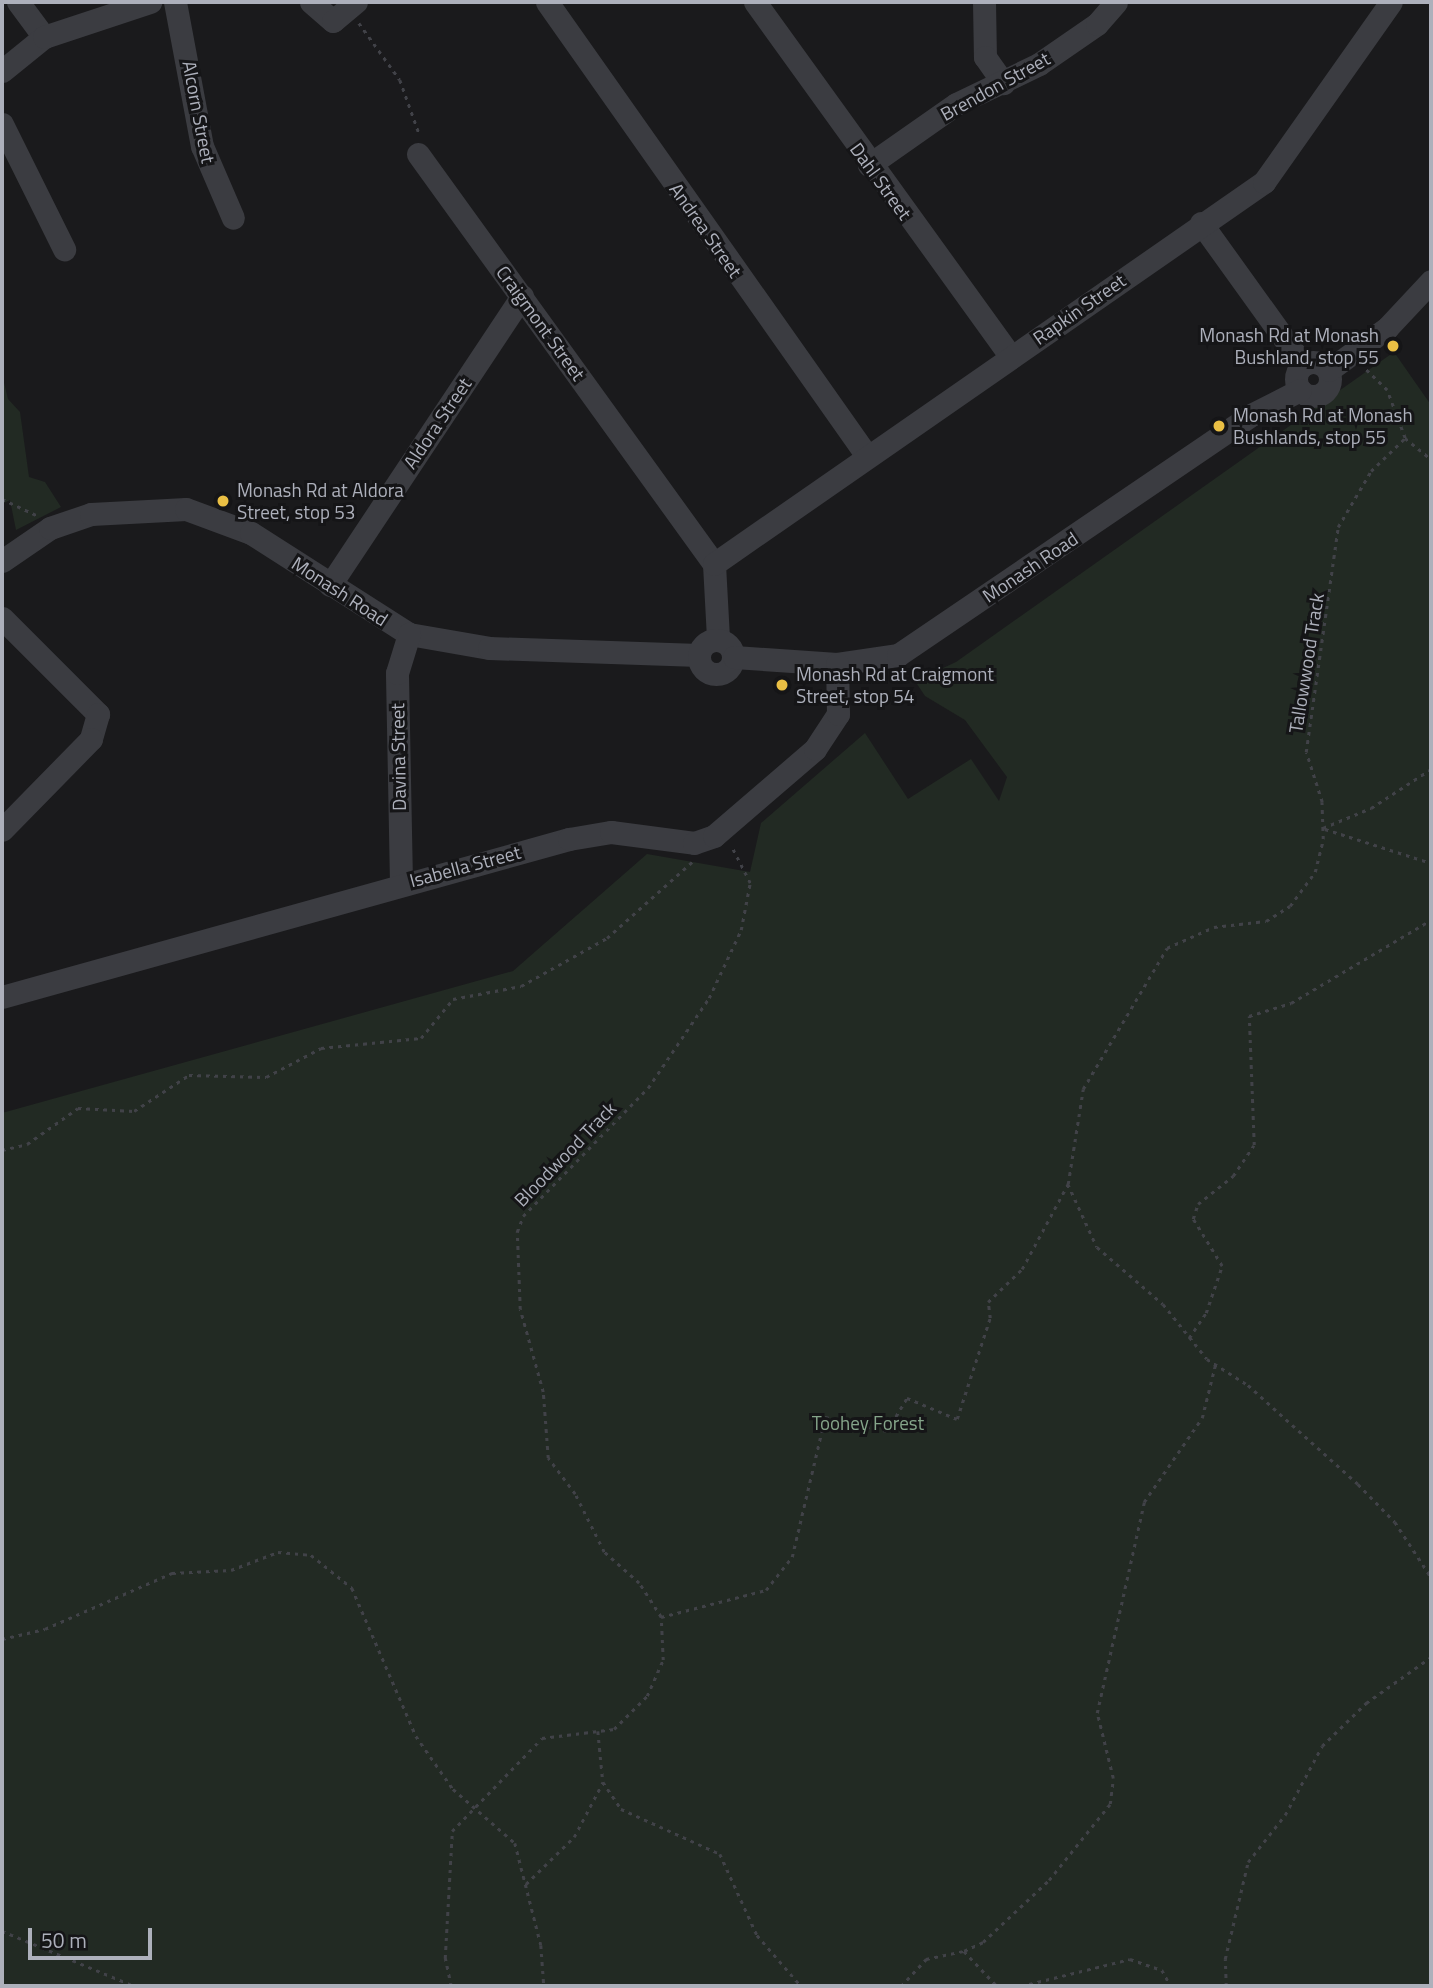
<!DOCTYPE html>
<html>
<head>
<meta charset="utf-8">
<style>
	body { margin:0 }
	#map { position:relative; width:1433px; height:1988px; overflow:hidden; background:#1a1a1c; font-family:"Titillium Web",sans-serif }
	div>[style] { position:absolute }
	.green>* { inset:0; background:#222a23 }
	.path>* { height:2.5px; margin-top:-1.25px; transform-origin:0; background:repeating-linear-gradient(90deg,#414248 0 3.5px,transparent 0 8.5px) }
	.minor>* { height:23px; margin:-11.5px; padding:0 11.5px; transform-origin:11.5px; border-radius:11.5px; background:#3b3c41 }
	.minor>.ring { margin:-11.5px; padding:0; box-sizing:content-box; background:none; border:23px solid #3b3c41; border-radius:50% }
	.dots>* { width:19px; height:19px; translate:-50% -50%; box-sizing:border-box; border:4px solid #151517; border-radius:50% }
	span { translate:-50% -50%; white-space:nowrap; text-align:center; line-height:1.15; -webkit-text-stroke:6px #151517; paint-order:stroke }
	.street-label { font-size:19px; color:#adb0bb }
	.poi-label { font-size:19px; color:#adb0bb }
	.right { translate:-100% -50%; text-align:right }
	.left { translate:0 -50%; text-align:left }
	.park-label { font-size:19px; color:#85a58a }
	.frame { position:absolute; inset:0; border:4px solid #adb0bb; pointer-events:none }
	.scale { position:absolute; left:28px; top:1928px; width:124px; height:32px; box-sizing:border-box; border:4px solid #adb0bb; border-top:0; padding-left:9px; font-size:21px; line-height:24px; white-space:nowrap; color:#adb0bb; -webkit-text-stroke:5px #151517; paint-order:stroke }
</style>
</head>
<body>
<div id="map">
	<div class="green">
		<div style="clip-path:polygon(1394px 352px,1431px 405px,1431px 1986px,2px 1986px,2px 1113px,513px 971px,647px 854px,750px 872px,761px 823px,865px 733px,908px 799px,971px 759px,999px 801px,1007px 777px,965px 720px,925px 696px,915px 681px,956px 662px)"></div>
		<div style="clip-path:polygon(2px 374px,8px 399px,20px 412px,29px 477px,45px 482px,61px 507px,16px 530px,10px 500px,2px 504px)"></div>
	</div>
	<div class="path">
		<div style="left:359px;top:23px;width:70px;rotate:54.3deg"></div>
		<div style="left:400px;top:80px;width:56px;rotate:70.3deg"></div>
		<div style="left:1405px;top:438px;width:33px;rotate:39deg"></div>
		<div style="left:2px;top:499px;width:38px;rotate:25deg"></div>
		<div style="left:1323px;top:828px;width:52px;rotate:-22.6deg"></div>
		<div style="left:1371px;top:808px;width:72px;rotate:-33deg"></div>
		<div style="left:1325px;top:829px;width:111px;rotate:17.8deg"></div>
		<div style="left:2px;top:1150px;width:26px;rotate:-13deg"></div>
		<div style="left:27px;top:1144px;width:62px;rotate:-35.2deg"></div>
		<div style="left:78px;top:1108px;width:56px;rotate:3.1deg"></div>
		<div style="left:134px;top:1111px;width:66px;rotate:-33.2deg"></div>
		<div style="left:189px;top:1075px;width:77px;rotate:1.5deg"></div>
		<div style="left:266px;top:1077px;width:62px;rotate:-27.8deg"></div>
		<div style="left:321px;top:1048px;width:100px;rotate:-5.7deg"></div>
		<div style="left:421px;top:1038px;width:50px;rotate:-50.6deg"></div>
		<div style="left:453px;top:999px;width:69px;rotate:-10.8deg"></div>
		<div style="left:521px;top:986px;width:98px;rotate:-29.2deg"></div>
		<div style="left:607px;top:938px;width:114px;rotate:-41.8deg"></div>
		<div style="left:1068px;top:1184px;width:69px;rotate:65.3deg"></div>
		<div style="left:1097px;top:1247px;width:87px;rotate:40.8deg"></div>
		<div style="left:1163px;top:1304px;width:70px;rotate:51.3deg"></div>
		<div style="left:1207px;top:1359px;width:49px;rotate:32.4deg"></div>
		<div style="left:1248px;top:1385px;width:148px;rotate:42deg"></div>
		<div style="left:1358px;top:1484px;width:53px;rotate:45.8deg"></div>
		<div style="left:1395px;top:1522px;width:66px;rotate:56.8deg"></div>
		<div style="left:1189px;top:1338px;width:30px;rotate:-56deg"></div>
		<div style="left:1206px;top:1313px;width:50px;rotate:-71.2deg"></div>
		<div style="left:1222px;top:1266px;width:55px;rotate:-121.7deg"></div>
		<div style="left:1193px;top:1219px;width:16px;rotate:-72deg"></div>
		<div style="left:1198px;top:1204px;width:45px;rotate:-38.7deg"></div>
		<div style="left:1233px;top:1176px;width:37px;rotate:-56deg"></div>
		<div style="left:1254px;top:1145px;width:129px;rotate:-92.2deg"></div>
		<div style="left:1249px;top:1016px;width:44px;rotate:-17.2deg"></div>
		<div style="left:1291px;top:1003px;width:163px;rotate:-30.7deg"></div>
		<div style="left:1431px;top:1605px;width:19px;rotate:90deg"></div>
		<div style="left:661px;top:1617px;width:108px;rotate:-14.4deg"></div>
		<div style="left:766px;top:1590px;width:42px;rotate:-51.8deg"></div>
		<div style="left:792px;top:1557px;width:144px;rotate:-76.7deg"></div>
		<div style="left:825px;top:1417px;width:64px;rotate:12.7deg"></div>
		<div style="left:887px;top:1431px;width:39px;rotate:-59deg"></div>
		<div style="left:907px;top:1398px;width:54px;rotate:22.8deg"></div>
		<div style="left:957px;top:1419px;width:106px;rotate:-71.9deg"></div>
		<div style="left:990px;top:1318px;width:16px;rotate:-97deg"></div>
		<div style="left:988px;top:1302px;width:47px;rotate:-44.1deg"></div>
		<div style="left:1022px;top:1269px;width:97px;rotate:-61.6deg"></div>
		<div style="left:1068px;top:1184px;width:96px;rotate:-81deg"></div>
		<div style="left:1083px;top:1089px;width:164px;rotate:-59.2deg"></div>
		<div style="left:1167px;top:948px;width:51px;rotate:-24.1deg"></div>
		<div style="left:1214px;top:927px;width:52px;rotate:-6.6deg"></div>
		<div style="left:1266px;top:921px;width:28px;rotate:-32deg"></div>
		<div style="left:1290px;top:906px;width:42px;rotate:-53.7deg"></div>
		<div style="left:1315px;top:872px;width:34px;rotate:-76deg"></div>
		<div style="left:1323px;top:839px;width:37px;rotate:-92deg"></div>
		<div style="left:1322px;top:802px;width:52px;rotate:-107.7deg"></div>
		<div style="left:1306px;top:752px;width:227px;rotate:-81.9deg"></div>
		<div style="left:1338px;top:527px;width:65px;rotate:-59.5deg"></div>
		<div style="left:1371px;top:471px;width:47px;rotate:-44.1deg"></div>
		<div style="left:1405px;top:438px;width:51px;rotate:-110.6deg"></div>
		<div style="left:1387px;top:390px;width:32px;rotate:-136deg"></div>
		<div style="left:2px;top:1639px;width:44px;rotate:-13.1deg"></div>
		<div style="left:45px;top:1629px;width:139px;rotate:-23.8deg"></div>
		<div style="left:172px;top:1573px;width:59px;rotate:-2.9deg"></div>
		<div style="left:231px;top:1570px;width:50px;rotate:-21deg"></div>
		<div style="left:278px;top:1552px;width:33px;rotate:5deg"></div>
		<div style="left:311px;top:1555px;width:53px;rotate:38.8deg"></div>
		<div style="left:352px;top:1588px;width:161px;rotate:66.6deg"></div>
		<div style="left:416px;top:1736px;width:65px;rotate:55.1deg"></div>
		<div style="left:453px;top:1789px;width:82px;rotate:41.1deg"></div>
		<div style="left:515px;top:1843px;width:105px;rotate:75.7deg"></div>
		<div style="left:541px;top:1945px;width:41px;rotate:85.8deg"></div>
		<div style="left:598px;top:1731px;width:51px;rotate:84.4deg"></div>
		<div style="left:603px;top:1782px;width:32px;rotate:56deg"></div>
		<div style="left:621px;top:1809px;width:109px;rotate:24.4deg"></div>
		<div style="left:720px;top:1854px;width:89px;rotate:65.4deg"></div>
		<div style="left:757px;top:1935px;width:67px;rotate:49.2deg"></div>
		<div style="left:526px;top:1884px;width:67px;rotate:-44.4deg"></div>
		<div style="left:574px;top:1837px;width:62px;rotate:-62.2deg"></div>
		<div style="left:2px;top:1931px;width:143px;rotate:22.6deg"></div>
		<div style="left:964px;top:1951px;width:21px;rotate:-25deg"></div>
		<div style="left:983px;top:1942px;width:91px;rotate:-43.2deg"></div>
		<div style="left:1049px;top:1880px;width:97px;rotate:-51.2deg"></div>
		<div style="left:1110px;top:1804px;width:26px;rotate:-83deg"></div>
		<div style="left:1113px;top:1778px;width:67px;rotate:-103.8deg"></div>
		<div style="left:1097px;top:1713px;width:216px;rotate:-77.4deg"></div>
		<div style="left:1144px;top:1502px;width:102px;rotate:-55.4deg"></div>
		<div style="left:1202px;top:1418px;width:54px;rotate:-76deg"></div>
		<div style="left:451px;top:1986px;width:29px;rotate:-102deg"></div>
		<div style="left:445px;top:1958px;width:127px;rotate:-86.8deg"></div>
		<div style="left:452px;top:1831px;width:129px;rotate:-45.9deg"></div>
		<div style="left:542px;top:1738px;width:73px;rotate:-7.1deg"></div>
		<div style="left:614px;top:1729px;width:47px;rotate:-45deg"></div>
		<div style="left:647px;top:1696px;width:39px;rotate:-66deg"></div>
		<div style="left:663px;top:1660px;width:43px;rotate:-92.7deg"></div>
		<div style="left:661px;top:1617px;width:40px;rotate:-122.9deg"></div>
		<div style="left:639px;top:1583px;width:47px;rotate:-138.5deg"></div>
		<div style="left:604px;top:1552px;width:65px;rotate:-116.6deg"></div>
		<div style="left:575px;top:1494px;width:45px;rotate:-126.9deg"></div>
		<div style="left:548px;top:1458px;width:66px;rotate:-94.3deg"></div>
		<div style="left:543px;top:1392px;width:86px;rotate:-105.5deg"></div>
		<div style="left:520px;top:1309px;width:77px;rotate:-92.2deg"></div>
		<div style="left:517px;top:1232px;width:17px;rotate:-69deg"></div>
		<div style="left:523px;top:1216px;width:179px;rotate:-45.7deg"></div>
		<div style="left:648px;top:1088px;width:109px;rotate:-55.9deg"></div>
		<div style="left:709px;top:998px;width:75px;rotate:-64.8deg"></div>
		<div style="left:741px;top:930px;width:48px;rotate:-79.2deg"></div>
		<div style="left:750px;top:883px;width:39px;rotate:-117deg"></div>
		<div style="left:901px;top:1986px;width:37px;rotate:-47deg"></div>
		<div style="left:926px;top:1959px;width:39px;rotate:-12deg"></div>
		<div style="left:964px;top:1951px;width:48px;rotate:46.7deg"></div>
		<div style="left:1021px;top:1986px;width:112px;rotate:-13.9deg"></div>
		<div style="left:1130px;top:1959px;width:34px;rotate:19deg"></div>
		<div style="left:1162px;top:1970px;width:18px;rotate:61deg"></div>
		<div style="left:1226px;top:1986px;width:27px;rotate:-92deg"></div>
		<div style="left:1225px;top:1959px;width:100px;rotate:-76.7deg"></div>
		<div style="left:1248px;top:1862px;width:60px;rotate:-51.8deg"></div>
		<div style="left:1285px;top:1815px;width:78px;rotate:-61.8deg"></div>
		<div style="left:1322px;top:1746px;width:62px;rotate:-44.3deg"></div>
		<div style="left:1366px;top:1703px;width:80px;rotate:-35.3deg"></div>
	</div>
	<div class="minor">
		<div style="left:18px;top:2px;width:44px;rotate:53.4deg"></div>
		<div style="left:175px;top:2px;width:147px;rotate:79.4deg"></div>
		<div style="left:202px;top:146px;width:78px;rotate:66.7deg"></div>
		<div style="left:311px;top:2px;width:29px;rotate:41deg"></div>
		<div style="left:333px;top:21px;width:30px;rotate:-40deg"></div>
		<div style="left:547px;top:2px;width:555px;rotate:54.82deg"></div>
		<div style="left:755px;top:2px;width:438px;rotate:54.2deg"></div>
		<div style="left:984px;top:2px;width:55px;rotate:89deg"></div>
		<div style="left:985px;top:57px;width:32px;rotate:55deg"></div>
		<div style="left:2px;top:71px;width:54px;rotate:-39deg"></div>
		<div style="left:44px;top:37px;width:112px;rotate:-18.3deg"></div>
		<div style="left:2px;top:124px;width:140px;rotate:63.6deg"></div>
		<div style="left:418px;top:154px;width:506px;rotate:54.17deg"></div>
		<div style="left:714px;top:564px;width:75px;rotate:86.9deg"></div>
		<div style="left:869px;top:165px;width:106px;rotate:-35deg"></div>
		<div style="left:956px;top:104px;width:92px;rotate:-25.7deg"></div>
		<div style="left:1039px;top:64px;width:70px;rotate:-34.6deg"></div>
		<div style="left:1097px;top:24px;width:29px;rotate:-49deg"></div>
		<div style="left:1201px;top:223px;width:175px;rotate:54.3deg"></div>
		<div class="ring" style="left:1296px;top:362px;width:11px;height:11px"></div>
		<div style="left:1329px;top:370px;width:72px;rotate:-35.9deg"></div>
		<div style="left:1387px;top:328px;width:64px;rotate:-46.9deg"></div>
		<div style="left:2px;top:561px;width:58px;rotate:-34.5deg"></div>
		<div style="left:50px;top:528px;width:43px;rotate:-18.9deg"></div>
		<div style="left:91px;top:514px;width:95px;rotate:-3deg"></div>
		<div style="left:186px;top:509px;width:69px;rotate:20.3deg"></div>
		<div style="left:251px;top:533px;width:188px;rotate:32.6deg"></div>
		<div style="left:409px;top:634px;width:81px;rotate:9.9deg"></div>
		<div style="left:489px;top:648px;width:210px;rotate:1.9deg"></div>
		<div style="left:714px;top:564px;width:670px;rotate:-34.78deg"></div>
		<div style="left:1264px;top:182px;width:220px;rotate:-54.8deg"></div>
		<div style="left:330px;top:585px;width:347px;rotate:-56.4deg"></div>
		<div style="left:2px;top:618px;width:136px;rotate:45deg"></div>
		<div style="left:98px;top:714px;width:26px;rotate:106deg"></div>
		<div style="left:91px;top:739px;width:127px;rotate:134.4deg"></div>
		<div class="ring" style="left:699px;top:640px;width:11px;height:11px"></div>
		<div style="left:734px;top:657px;width:103px;rotate:3.9deg"></div>
		<div style="left:837px;top:664px;width:62px;rotate:-8.4deg"></div>
		<div style="left:898px;top:655px;width:427px;rotate:-34.2deg"></div>
		<div style="left:1251px;top:415px;width:55px;rotate:-27deg"></div>
		<div style="left:401px;top:883px;width:210px;rotate:-91.1deg"></div>
		<div style="left:397px;top:673px;width:41px;rotate:-72.9deg"></div>
		<div style="left:2px;top:997px;width:589px;rotate:-15.57deg"></div>
		<div style="left:569px;top:839px;width:43px;rotate:-9.5deg"></div>
		<div style="left:611px;top:832px;width:84px;rotate:7.5deg"></div>
		<div style="left:694px;top:843px;width:21px;rotate:-19deg"></div>
		<div style="left:714px;top:836px;width:133px;rotate:-40.7deg"></div>
		<div style="left:815px;top:749px;width:42px;rotate:-56.7deg"></div>
		<div style="left:838px;top:714px;width:50px;rotate:-91.1deg"></div>
	</div>
	<div class="dots">
		<div style="left:1393px;top:346px;background:#eabf44"></div>
		<div style="left:1219px;top:426px;background:#eabf44"></div>
		<div style="left:223px;top:501px;background:#eabf44"></div>
		<div style="left:782px;top:685px;background:#eabf44"></div>
	</div>
	<div class="street-label">
		<span style="left:995px;top:86px;rotate:-29deg">Brendon Street</span>
		<span style="left:199px;top:112px;rotate:79deg">Alcorn Street</span>
		<span style="left:881px;top:181px;rotate:54deg">Dahl Street</span>
		<span style="left:706px;top:230px;rotate:55deg">Andrea Street</span>
		<span style="left:1079px;top:309px;rotate:-35deg">Rapkin Street</span>
		<span style="left:541px;top:323px;rotate:54deg">Craigmont Street</span>
		<span style="left:437px;top:423px;rotate:-56deg">Aldora Street</span>
		<span style="left:1030px;top:567px;rotate:-34deg">Monash Road</span>
		<span style="left:340px;top:591px;rotate:33deg">Monash Road</span>
		<span style="left:1306px;top:663px;rotate:-81deg">Tallowwood Track</span>
		<span style="left:398px;top:757px;rotate:-91deg">Davina Street</span>
		<span style="left:465px;top:866px;rotate:-15deg">Isabella Street</span>
		<span style="left:565px;top:1154px;rotate:-46deg">Bloodwood Track</span>
	</div>
	<div class="poi-label">
		<span class="right" style="left:1379px;top:346px">Monash Rd at Monash<br>Bushland, stop 55</span>
		<span class="left" style="left:1233px;top:426px">Monash Rd at Monash<br>Bushlands, stop 55</span>
		<span class="left" style="left:237px;top:501px">Monash Rd at Aldora<br>Street, stop 53</span>
		<span class="left" style="left:796px;top:685px">Monash Rd at Craigmont<br>Street, stop 54</span>
	</div>
	<div class="park-label">
		<span style="left:868px;top:1423px">Toohey Forest</span>
	</div>
	<div class="frame"></div>
	<div class="scale">50 m</div>
</div>
</body>
</html>
